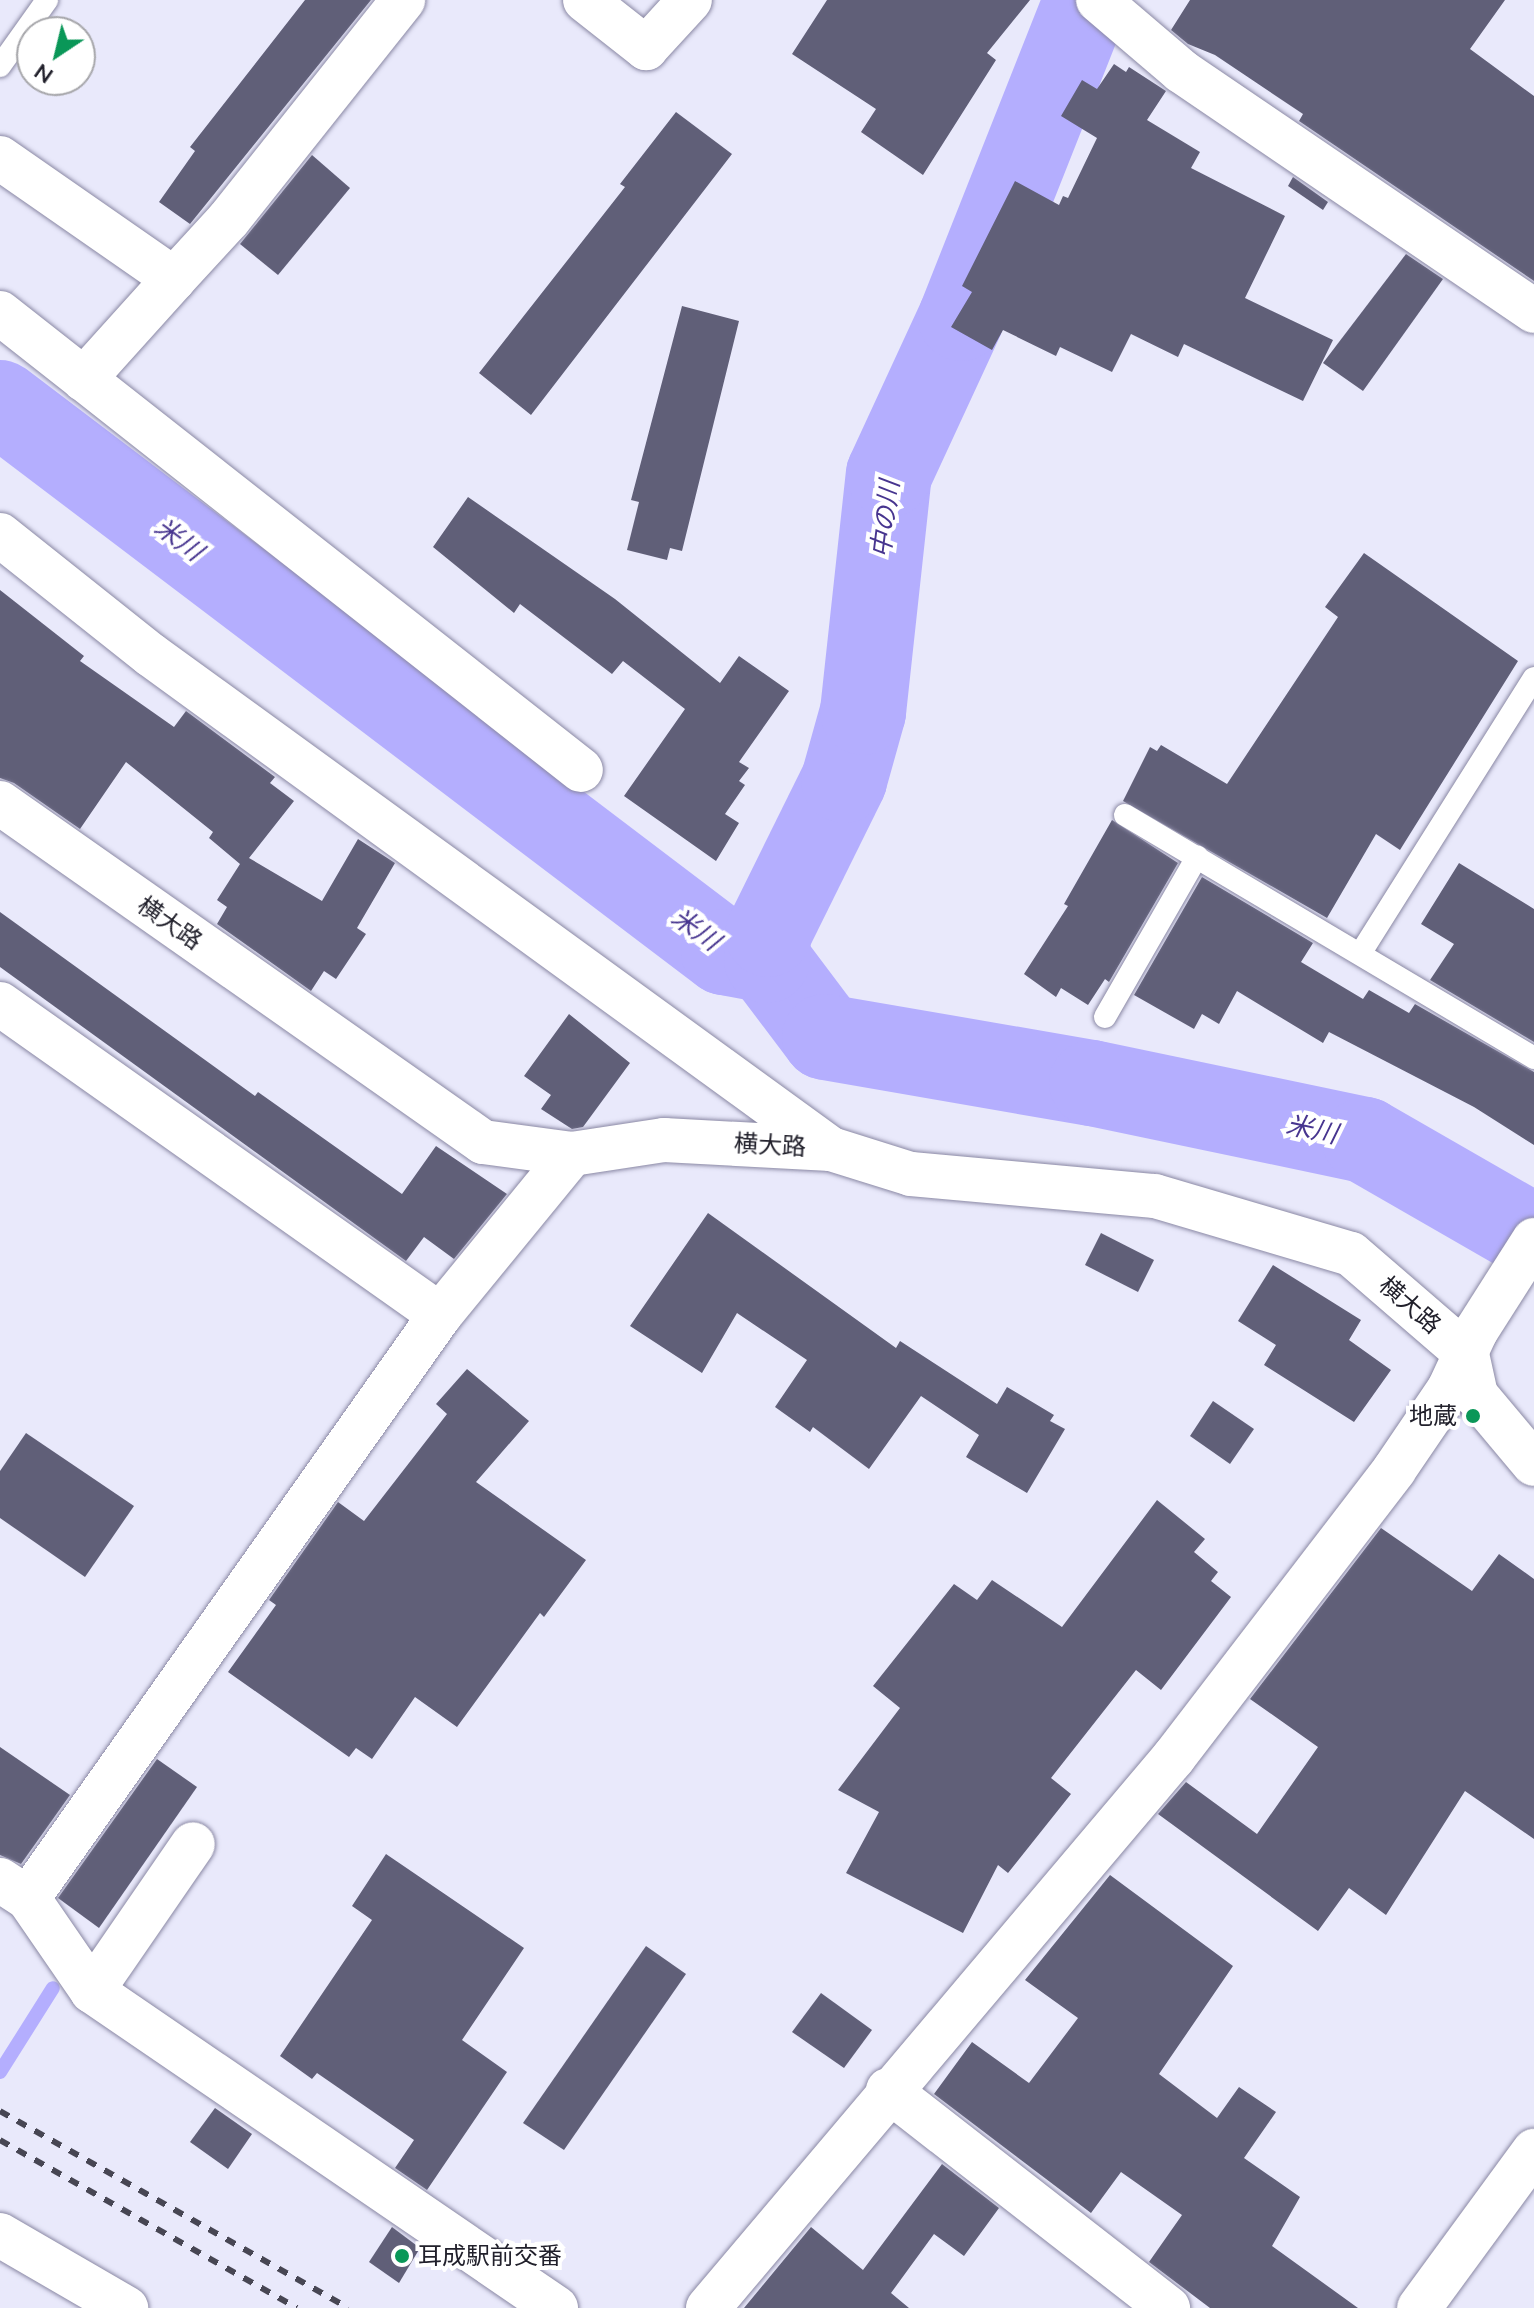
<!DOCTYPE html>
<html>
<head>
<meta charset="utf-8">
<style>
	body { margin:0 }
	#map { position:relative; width:1534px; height:2308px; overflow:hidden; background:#e9e9fb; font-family:Mulish,"Noto Sans JP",sans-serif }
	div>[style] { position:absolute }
	.stream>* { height:14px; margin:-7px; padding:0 7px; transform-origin:7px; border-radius:7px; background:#b4aefe }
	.river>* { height:86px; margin:-43px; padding:0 43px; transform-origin:43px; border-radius:43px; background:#b4aefe }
	.building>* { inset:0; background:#605f78 }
	.roads { filter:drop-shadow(0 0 2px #8a88a4) drop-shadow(0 0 2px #8a88a4) }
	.service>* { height:22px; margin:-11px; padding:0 11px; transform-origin:11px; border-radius:11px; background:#fff }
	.minor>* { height:44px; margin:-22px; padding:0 22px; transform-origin:22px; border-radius:22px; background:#fff }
	.tertiary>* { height:44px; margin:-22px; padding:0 22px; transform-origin:22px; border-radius:22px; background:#fff }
	.rail>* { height:6px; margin-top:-3px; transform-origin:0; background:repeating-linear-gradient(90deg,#474653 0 10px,transparent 0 20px) }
	.dots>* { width:22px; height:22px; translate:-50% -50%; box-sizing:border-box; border:4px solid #fff; border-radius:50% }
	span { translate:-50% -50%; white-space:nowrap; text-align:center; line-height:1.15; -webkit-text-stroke:8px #fff; paint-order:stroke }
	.street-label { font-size:24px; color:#21202b }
	.poi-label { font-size:24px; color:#21202b }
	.right { translate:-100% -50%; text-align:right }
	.left { translate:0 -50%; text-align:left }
	.water-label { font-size:26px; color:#47358f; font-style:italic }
	.north { position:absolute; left:16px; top:16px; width:80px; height:80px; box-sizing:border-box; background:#fff; border:2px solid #a6a6aa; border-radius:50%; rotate:215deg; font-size:22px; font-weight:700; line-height:32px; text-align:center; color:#21202b }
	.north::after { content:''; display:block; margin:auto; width:28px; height:36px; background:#0a9758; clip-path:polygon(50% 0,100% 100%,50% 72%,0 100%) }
</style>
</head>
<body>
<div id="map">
	<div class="stream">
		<div style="left:0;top:2072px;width:99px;rotate:-57.8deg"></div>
	</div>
	<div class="river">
		<div style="left:0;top:403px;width:909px;rotate:37.17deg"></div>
		<div style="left:724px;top:952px;width:44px;rotate:10.5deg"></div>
		<div style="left:767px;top:960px;width:96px;rotate:53deg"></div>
		<div style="left:825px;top:1037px;width:271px;rotate:9.8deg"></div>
		<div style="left:1092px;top:1083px;width:279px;rotate:11.8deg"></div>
		<div style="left:1365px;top:1140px;width:195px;rotate:29.9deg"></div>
		<div style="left:767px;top:960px;width:26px;rotate:-88deg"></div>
		<div style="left:768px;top:934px;width:172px;rotate:-63.7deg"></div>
		<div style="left:844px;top:780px;width:71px;rotate:-74.4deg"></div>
		<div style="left:863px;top:712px;width:239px;rotate:-83.8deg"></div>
		<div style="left:889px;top:474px;width:172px;rotate:-65.2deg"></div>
		<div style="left:961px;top:318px;width:342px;rotate:-68.4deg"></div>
	</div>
	<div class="building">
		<div style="clip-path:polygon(305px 0,371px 0,190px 224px,159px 202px,195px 151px,190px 147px)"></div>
		<div style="clip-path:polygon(827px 0,1030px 0,987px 53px,996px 60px,923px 175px,861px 132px,876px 109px,792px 54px)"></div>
		<div style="clip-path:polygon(1190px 0,1505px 0,1470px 49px,1534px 96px,1534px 281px,1299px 121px,1303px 114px,1215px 55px,1188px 44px,1171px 30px)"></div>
		<div style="clip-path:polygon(1114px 64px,1126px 72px,1129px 67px,1166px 91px,1147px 120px,1200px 152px,1191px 168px,1285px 216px,1245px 298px,1333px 340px,1303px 401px,1184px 344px,1178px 357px,1131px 334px,1112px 372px,1060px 347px,1056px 356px,1003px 330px,992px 350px,951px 327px,972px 292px,962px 286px,1015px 181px,1059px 205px,1063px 196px,1068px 198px,1097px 138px,1061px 116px,1082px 80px,1097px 89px)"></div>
		<div style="clip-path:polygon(676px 112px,732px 154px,531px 415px,479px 373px,625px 187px,620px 184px)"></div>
		<div style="clip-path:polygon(312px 155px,350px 188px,278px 275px,240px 244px)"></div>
		<div style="clip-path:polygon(1293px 177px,1328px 202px,1323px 210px,1288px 186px)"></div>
		<div style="clip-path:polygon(1406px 254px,1443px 279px,1363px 391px,1323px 363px)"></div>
		<div style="clip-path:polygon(682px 306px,739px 321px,682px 551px,670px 548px,667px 560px,627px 550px,639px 502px,631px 500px)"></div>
		<div style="clip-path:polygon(468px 497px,615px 599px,720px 683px,739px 656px,789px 691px,739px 762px,749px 768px,739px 781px,745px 785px,725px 814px,739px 823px,716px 861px,624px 796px,685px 709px,623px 661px,612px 674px,520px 604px,514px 613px,433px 547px)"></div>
		<div style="clip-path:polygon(1364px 553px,1518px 661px,1400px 850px,1376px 834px,1327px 918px,1123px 801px,1150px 747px,1157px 751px,1161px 745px,1227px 784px,1338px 617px,1325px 607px)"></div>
		<div style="clip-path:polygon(0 590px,84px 656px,80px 661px,174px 727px,186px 711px,275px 777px,270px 783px,294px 801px,249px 858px,322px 901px,358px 839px,395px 863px,357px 928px,366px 934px,336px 979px,324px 971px,311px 991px,217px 924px,227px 907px,217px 900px,240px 864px,209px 838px,213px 832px,126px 762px,80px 829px,14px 783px,0 778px)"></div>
		<div style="clip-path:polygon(1112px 820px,1178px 863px,1109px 982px,1105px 979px,1088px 1005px,1061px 988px,1056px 997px,1024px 974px,1068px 906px,1064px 904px)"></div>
		<div style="clip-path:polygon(1459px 863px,1534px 909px,1534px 1042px,1430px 980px,1454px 944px,1421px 924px)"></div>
		<div style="clip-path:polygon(1202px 877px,1313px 943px,1301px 962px,1363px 999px,1369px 990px,1409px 1013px,1415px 1004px,1534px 1072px,1534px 1145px,1474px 1107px,1329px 1032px,1323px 1043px,1237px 991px,1219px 1024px,1202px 1014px,1194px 1029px,1134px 995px)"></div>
		<div style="clip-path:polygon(0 912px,255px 1096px,258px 1092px,402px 1194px,436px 1146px,507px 1194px,454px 1259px,424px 1237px,406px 1261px,0 967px)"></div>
		<div style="clip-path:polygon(569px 1014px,630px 1063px,583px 1127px,572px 1129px,541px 1109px,551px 1095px,524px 1076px)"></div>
		<div style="clip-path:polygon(708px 1213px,896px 1348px,900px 1341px,997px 1404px,1007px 1387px,1054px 1415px,1050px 1421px,1065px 1429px,1027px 1493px,966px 1457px,979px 1435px,921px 1396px,869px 1469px,813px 1427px,810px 1432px,775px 1407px,807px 1360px,737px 1313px,702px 1373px,630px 1326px)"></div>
		<div style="clip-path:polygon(1101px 1233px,1154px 1260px,1138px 1292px,1085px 1265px)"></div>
		<div style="clip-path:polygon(1273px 1265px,1361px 1320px,1349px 1340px,1391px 1370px,1354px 1422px,1264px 1365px,1276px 1345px,1238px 1321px)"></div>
		<div style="clip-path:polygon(467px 1369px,529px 1421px,476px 1482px,586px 1560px,544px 1617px,540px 1613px,457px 1727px,415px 1697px,372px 1759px,356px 1748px,349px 1757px,228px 1672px,276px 1605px,269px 1600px,338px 1502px,364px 1521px,447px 1414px,436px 1404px)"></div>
		<div style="clip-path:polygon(1213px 1401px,1254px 1429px,1230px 1464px,1190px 1436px)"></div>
		<div style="clip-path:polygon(26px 1433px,134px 1506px,85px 1577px,0 1518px,0 1471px)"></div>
		<div style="clip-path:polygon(1157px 1500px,1205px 1539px,1194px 1552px,1218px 1572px,1211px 1581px,1231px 1597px,1161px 1690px,1136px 1670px,1051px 1778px,1071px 1794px,1008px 1873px,998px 1865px,963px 1933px,846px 1873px,879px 1812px,838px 1790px,900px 1708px,873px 1686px,954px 1584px,977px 1600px,992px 1580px,1062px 1627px)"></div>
		<div style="clip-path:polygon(1381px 1528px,1472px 1591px,1499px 1554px,1534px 1579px,1534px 1839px,1465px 1791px,1386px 1915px,1349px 1888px,1318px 1931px,1158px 1814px,1186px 1782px,1257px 1834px,1318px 1747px,1250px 1699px)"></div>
		<div style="clip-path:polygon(0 1747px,70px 1795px,21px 1864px,0 1855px)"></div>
		<div style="clip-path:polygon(157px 1759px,197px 1787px,99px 1928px,58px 1898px)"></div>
		<div style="clip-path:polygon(386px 1854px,524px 1948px,462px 2040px,507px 2072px,427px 2190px,395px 2168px,414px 2140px,317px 2073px,312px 2079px,280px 2056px,372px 1920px,352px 1906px)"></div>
		<div style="clip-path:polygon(1110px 1875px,1233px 1966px,1159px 2074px,1217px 2118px,1239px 2087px,1276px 2112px,1244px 2158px,1300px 2197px,1272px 2246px,1358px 2308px,1210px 2308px,1149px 2262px,1182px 2215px,1121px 2172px,1091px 2213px,934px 2094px,972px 2042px,1029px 2083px,1078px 2018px,1025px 1980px)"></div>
		<div style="clip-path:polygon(646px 1946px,686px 1974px,564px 2150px,523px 2123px)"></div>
		<div style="clip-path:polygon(821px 1993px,872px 2030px,844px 2068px,792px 2032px)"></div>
		<div style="clip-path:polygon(215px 2108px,252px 2134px,228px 2169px,190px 2142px)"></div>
		<div style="clip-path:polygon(942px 2164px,999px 2208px,964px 2256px,934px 2234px,891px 2293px,909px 2308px,744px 2308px,811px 2227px,863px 2270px)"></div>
		<div style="clip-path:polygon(392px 2227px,420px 2248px,399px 2283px,369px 2262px)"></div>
	</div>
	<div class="roads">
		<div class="service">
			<div style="left:0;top:66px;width:81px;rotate:-54.5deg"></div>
			<div style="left:1125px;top:815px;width:476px;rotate:30.7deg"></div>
			<div style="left:1360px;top:954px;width:326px;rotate:-57.8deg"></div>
			<div style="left:1105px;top:1017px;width:185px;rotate:-60.1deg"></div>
		</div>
		<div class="minor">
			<div style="left:585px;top:0;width:78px;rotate:38.2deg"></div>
			<div style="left:646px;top:48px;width:65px;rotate:-47.5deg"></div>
			<div style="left:1098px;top:0;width:109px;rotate:40.5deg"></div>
			<div style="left:1181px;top:71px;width:427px;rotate:34.2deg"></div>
			<div style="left:0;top:158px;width:212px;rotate:34.8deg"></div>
			<div style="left:174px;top:279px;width:135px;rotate:132deg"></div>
			<div style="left:174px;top:279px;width:81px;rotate:-47.5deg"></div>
			<div style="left:229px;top:219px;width:280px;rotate:-51.5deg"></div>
			<div style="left:0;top:313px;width:739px;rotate:38.19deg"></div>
			<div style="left:0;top:535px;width:193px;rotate:38.5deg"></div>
			<div style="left:151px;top:655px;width:840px;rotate:36deg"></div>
			<div style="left:0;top:803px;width:590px;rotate:35.06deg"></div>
			<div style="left:483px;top:1142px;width:90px;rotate:7.7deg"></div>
			<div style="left:572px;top:1154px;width:93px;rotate:-8.7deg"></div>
			<div style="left:664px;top:1140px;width:167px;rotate:3.1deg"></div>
			<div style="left:831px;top:1149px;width:84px;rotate:17.4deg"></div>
			<div style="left:911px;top:1174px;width:245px;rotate:5.2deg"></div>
			<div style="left:1155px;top:1196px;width:204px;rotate:16.5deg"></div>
			<div style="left:1351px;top:1254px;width:153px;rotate:40.8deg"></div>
			<div style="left:1467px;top:1354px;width:42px;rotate:77.6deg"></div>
			<div style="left:1476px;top:1395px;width:90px;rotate:50deg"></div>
			<div style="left:0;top:1004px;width:539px;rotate:35.25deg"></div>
			<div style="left:0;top:1880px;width:33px;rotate:33deg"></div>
			<div style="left:28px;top:1898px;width:113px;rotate:55.5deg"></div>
			<div style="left:92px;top:1991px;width:562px;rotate:34.34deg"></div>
			<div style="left:28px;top:1898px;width:714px;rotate:-54.75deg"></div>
			<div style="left:440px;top:1315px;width:208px;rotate:-50.7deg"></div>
			<div style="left:92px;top:1991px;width:178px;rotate:-55.5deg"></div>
			<div style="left:888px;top:2090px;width:355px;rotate:37.9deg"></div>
			<div style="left:708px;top:2308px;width:722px;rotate:-49.78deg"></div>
			<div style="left:1174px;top:1757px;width:362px;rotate:-52.5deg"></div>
			<div style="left:1394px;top:1470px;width:98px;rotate:-55.8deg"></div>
			<div style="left:1449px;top:1389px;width:64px;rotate:-65deg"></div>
			<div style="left:1476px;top:1331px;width:108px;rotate:-57.5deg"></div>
			<div style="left:1419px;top:2308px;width:195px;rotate:-53.8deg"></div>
		</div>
		<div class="tertiary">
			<div style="left:0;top:2235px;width:146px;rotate:30.1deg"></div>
		</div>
	</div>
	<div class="rail">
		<div style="left:0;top:2111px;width:400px;rotate:29.5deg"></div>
		<div style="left:0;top:2140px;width:341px;rotate:29.5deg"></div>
	</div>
	<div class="dots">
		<div style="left:1473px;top:1416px;background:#0a9758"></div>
		<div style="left:402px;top:2256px;background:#0a9758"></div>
	</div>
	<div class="street-label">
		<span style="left:170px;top:923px;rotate:35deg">横大路</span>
		<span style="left:770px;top:1145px;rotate:3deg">横大路</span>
		<span style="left:1410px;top:1305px;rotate:41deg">横大路</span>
	</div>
	<div class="poi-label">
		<span class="right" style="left:1457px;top:1416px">地蔵</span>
		<span class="left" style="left:418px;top:2256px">耳成駅前交番</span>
	</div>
	<div class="water-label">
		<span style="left:885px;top:519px;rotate:-83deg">中の川</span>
		<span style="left:179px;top:539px;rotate:37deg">米川</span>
		<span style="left:696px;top:929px;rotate:36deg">米川</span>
		<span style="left:1312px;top:1129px;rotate:12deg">米川</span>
	</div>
	<div class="north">N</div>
</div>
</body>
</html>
